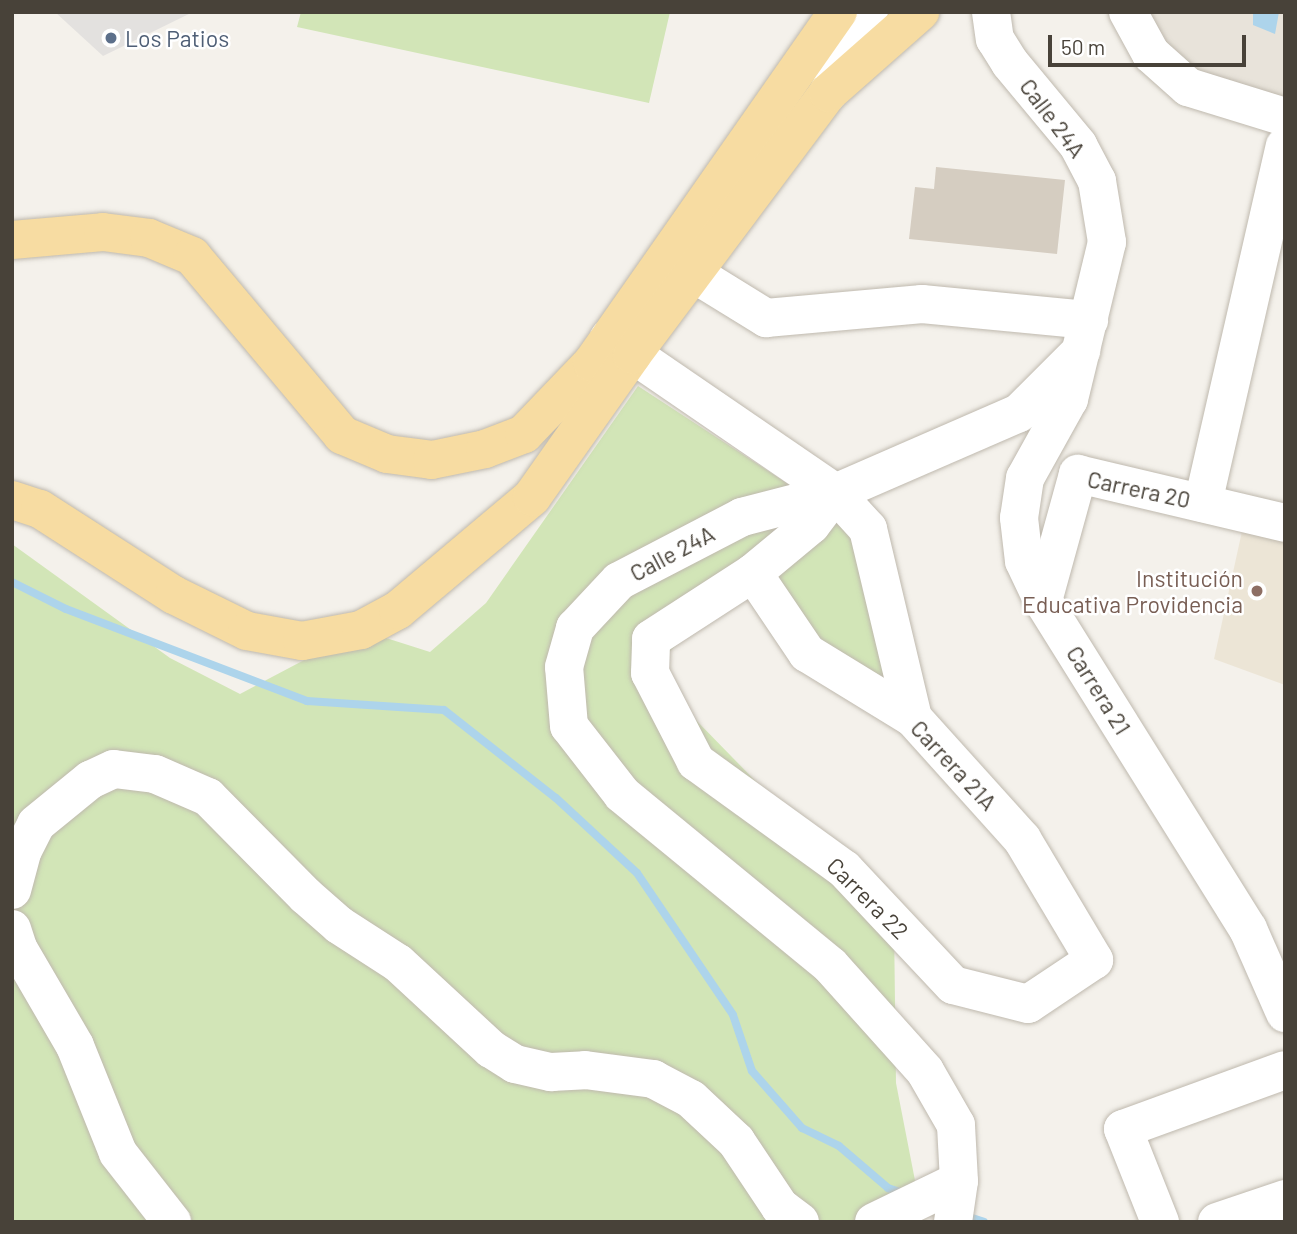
<!DOCTYPE html>
<html>
<head>
<meta charset="utf-8">
<style>
	body { margin:0 }
	#map { position:relative; width:1297px; height:1234px; overflow:hidden; background:#f4f1eb; font-family:Barlow,sans-serif }
	div>[style] { position:absolute }
	.residential>* { inset:0; background:#e8e3da }
	.education>* { inset:0; background:#ece5d6 }
	.green>* { inset:0; background:#d2e5b7 }
	.parking>* { inset:0; background:#e3e1df }
	.water>* { inset:0; background:#add4eb }
	.stream>* { height:8px; margin:-4px; padding:0 4px; transform-origin:4px; border-radius:4px; background:#add4eb }
	.building>* { inset:0; background:#d5cdc1 }
	.roads { filter:drop-shadow(0 0 2px #bfb9ae) drop-shadow(0 0 2px #bfb9ae) }
	.minor>* { height:38px; margin:-19px; padding:0 19px; transform-origin:19px; border-radius:19px; background:#fff }
	.major>* { height:38px; margin:-19px; padding:0 19px; transform-origin:19px; border-radius:19px; background:#f7dca2 }
	.dots>* { width:19px; height:19px; translate:-50% -50%; box-sizing:border-box; border:4px solid #fff; border-radius:50% }
	span { translate:-50% -50%; white-space:nowrap; text-align:center; line-height:1.15; -webkit-text-stroke:5px #fff; paint-order:stroke }
	.service-label { font-size:23px; color:#4e5e75 }
	.left { translate:0 -50%; text-align:left }
	.street-label { font-size:23px; color:#484239 }
	.education-label { font-size:23px; color:#785e54 }
	.right { translate:-100% -50%; text-align:right }
	.frame { position:absolute; inset:0; border:14px solid #484239; pointer-events:none }
	.scale { position:absolute; left:1048px; top:35px; width:198px; height:32px; box-sizing:border-box; border:4px solid #484239; border-top:0; padding-left:9px; font-size:21px; line-height:24px; white-space:nowrap; color:#484239; -webkit-text-stroke:5px #fff; paint-order:stroke }
</style>
</head>
<body>
<div id="map">
	<div class="residential">
		<div style="clip-path:polygon(1128px 12px,1285px 12px,1285px 117px,1223px 100px)"></div>
	</div>
	<div class="education">
		<div style="clip-path:polygon(1246px 513px,1285px 523px,1285px 685px,1214px 659px)"></div>
	</div>
	<div class="green">
		<div style="clip-path:polygon(301px 12px,670px 12px,649px 103px,297px 27px)"></div>
		<div style="clip-path:polygon(638px 386px,811px 499px,650px 673px,894px 923px,896px 1083px,919px 1201px,907px 1222px,12px 1222px,12px 544px,170px 658px,240px 694px,361px 630px,430px 652px,486px 603px)"></div>
		<div style="clip-path:polygon(835px 493px,913px 718px,807px 653px,753px 573px)"></div>
	</div>
	<div class="parking">
		<div style="clip-path:polygon(55px 12px,193px 12px,103px 56px)"></div>
	</div>
	<div class="water">
		<div style="clip-path:polygon(1253px 12px,1279px 12px,1275px 34px,1253px 25px)"></div>
	</div>
	<div class="stream">
		<div style="left:12px;top:582px;width:60px;rotate:26.6deg"></div>
		<div style="left:66px;top:609px;width:258px;rotate:20.9deg"></div>
		<div style="left:307px;top:701px;width:137px;rotate:3.8deg"></div>
		<div style="left:444px;top:710px;width:142px;rotate:38.2deg"></div>
		<div style="left:556px;top:798px;width:110px;rotate:42.8deg"></div>
		<div style="left:637px;top:873px;width:171px;rotate:55.9deg"></div>
		<div style="left:733px;top:1015px;width:59px;rotate:71.3deg"></div>
		<div style="left:752px;top:1071px;width:76px;rotate:48.7deg"></div>
		<div style="left:802px;top:1128px;width:41px;rotate:25.9deg"></div>
		<div style="left:839px;top:1146px;width:65px;rotate:40.6deg"></div>
		<div style="left:888px;top:1188px;width:18px;rotate:19deg"></div>
		<div style="left:963px;top:1215px;width:22px;rotate:18deg"></div>
	</div>
	<div class="building">
		<div style="clip-path:polygon(936px 167px,1065px 180px,1057px 254px,909px 239px,915px 187px,934px 189px)"></div>
	</div>
	<div class="roads">
		<div class="minor">
			<div style="left:991px;top:12px;width:27px;rotate:82deg"></div>
			<div style="left:995px;top:39px;width:28px;rotate:58deg"></div>
			<div style="left:1010px;top:63px;width:107px;rotate:50.3deg"></div>
			<div style="left:1078px;top:145px;width:41px;rotate:62.2deg"></div>
			<div style="left:1097px;top:181px;width:62px;rotate:80.7deg"></div>
			<div style="left:1107px;top:242px;width:162px;rotate:103.6deg"></div>
			<div style="left:1069px;top:399px;width:90px;rotate:119.1deg"></div>
			<div style="left:1025px;top:478px;width:40px;rotate:98.5deg"></div>
			<div style="left:1019px;top:518px;width:43px;rotate:83.4deg"></div>
			<div style="left:1024px;top:561px;width:44px;rotate:64.6deg"></div>
			<div style="left:1043px;top:601px;width:387px;rotate:58deg"></div>
			<div style="left:1248px;top:929px;width:92px;rotate:66.2deg"></div>
			<div style="left:1128px;top:12px;width:48px;rotate:61.3deg"></div>
			<div style="left:1151px;top:54px;width:50px;rotate:41.7deg"></div>
			<div style="left:1188px;top:87px;width:102px;rotate:17.2deg"></div>
			<div style="left:828px;top:93px;width:91px;rotate:-63.2deg"></div>
			<div style="left:695px;top:242px;width:31px;rotate:94deg"></div>
			<div style="left:693px;top:273px;width:86px;rotate:31.7deg"></div>
			<div style="left:766px;top:318px;width:157px;rotate:-5.1deg"></div>
			<div style="left:922px;top:304px;width:168px;rotate:5.5deg"></div>
			<div style="left:609px;top:338px;width:274px;rotate:34.4deg"></div>
			<div style="left:835px;top:493px;width:49px;rotate:47.5deg"></div>
			<div style="left:868px;top:529px;width:194px;rotate:76.6deg"></div>
			<div style="left:1203px;top:503px;width:366px;rotate:-77.1deg"></div>
			<div style="left:753px;top:573px;width:97px;rotate:56deg"></div>
			<div style="left:807px;top:653px;width:124px;rotate:31.5deg"></div>
			<div style="left:913px;top:718px;width:163px;rotate:48deg"></div>
			<div style="left:1022px;top:839px;width:141px;rotate:59.2deg"></div>
			<div style="left:1094px;top:960px;width:79px;rotate:146.3deg"></div>
			<div style="left:1028px;top:1004px;width:77px;rotate:-165.8deg"></div>
			<div style="left:953px;top:985px;width:159px;rotate:-133.2deg"></div>
			<div style="left:844px;top:869px;width:183px;rotate:-144.1deg"></div>
			<div style="left:696px;top:762px;width:100px;rotate:-117.3deg"></div>
			<div style="left:650px;top:673px;width:34px;rotate:-88deg"></div>
			<div style="left:651px;top:639px;width:121px;rotate:-32.9deg"></div>
			<div style="left:753px;top:573px;width:75px;rotate:-39.6deg"></div>
			<div style="left:811px;top:525px;width:40px;rotate:-53deg"></div>
			<div style="left:1043px;top:601px;width:132px;rotate:-74.6deg"></div>
			<div style="left:1078px;top:474px;width:213px;rotate:13.3deg"></div>
			<div style="left:12px;top:890px;width:39px;rotate:-75deg"></div>
			<div style="left:22px;top:852px;width:31px;rotate:-63deg"></div>
			<div style="left:36px;top:824px;width:70px;rotate:-39.2deg"></div>
			<div style="left:90px;top:780px;width:26px;rotate:-25deg"></div>
			<div style="left:114px;top:769px;width:41px;rotate:7deg"></div>
			<div style="left:155px;top:774px;width:58px;rotate:23.5deg"></div>
			<div style="left:208px;top:797px;width:139px;rotate:45.3deg"></div>
			<div style="left:306px;top:896px;width:44px;rotate:41.3deg"></div>
			<div style="left:339px;top:925px;width:70px;rotate:32.8deg"></div>
			<div style="left:398px;top:963px;width:127px;rotate:42.8deg"></div>
			<div style="left:491px;top:1049px;width:28px;rotate:32deg"></div>
			<div style="left:515px;top:1064px;width:37px;rotate:13deg"></div>
			<div style="left:551px;top:1072px;width:34px;rotate:-3deg"></div>
			<div style="left:585px;top:1070px;width:69px;rotate:7.5deg"></div>
			<div style="left:653px;top:1079px;width:43px;rotate:27.8deg"></div>
			<div style="left:691px;top:1099px;width:62px;rotate:43deg"></div>
			<div style="left:736px;top:1141px;width:79px;rotate:56.3deg"></div>
			<div style="left:780px;top:1207px;width:25px;rotate:37deg"></div>
			<div style="left:12px;top:929px;width:20px;rotate:72deg"></div>
			<div style="left:18px;top:948px;width:113px;rotate:59.8deg"></div>
			<div style="left:75px;top:1046px;width:115px;rotate:68.1deg"></div>
			<div style="left:118px;top:1153px;width:88px;rotate:52deg"></div>
			<div style="left:874px;top:1222px;width:94px;rotate:-25.8deg"></div>
			<div style="left:953px;top:1222px;width:41px;rotate:-81.7deg"></div>
			<div style="left:959px;top:1181px;width:56px;rotate:-93.1deg"></div>
			<div style="left:956px;top:1125px;width:62px;rotate:-119.9deg"></div>
			<div style="left:925px;top:1071px;width:142px;rotate:-131.9deg"></div>
			<div style="left:830px;top:965px;width:269px;rotate:-140.6deg"></div>
			<div style="left:622px;top:794px;width:86px;rotate:-127.9deg"></div>
			<div style="left:569px;top:726px;width:59px;rotate:-94.8deg"></div>
			<div style="left:564px;top:667px;width:41px;rotate:-74.2deg"></div>
			<div style="left:575px;top:628px;width:64px;rotate:-46.9deg"></div>
			<div style="left:619px;top:581px;width:139px;rotate:-27.5deg"></div>
			<div style="left:742px;top:517px;width:96px;rotate:-14.5deg"></div>
			<div style="left:835px;top:493px;width:201px;rotate:-23.5deg"></div>
			<div style="left:1019px;top:413px;width:88px;rotate:-45deg"></div>
			<div style="left:1160px;top:1222px;width:100px;rotate:-111.7deg"></div>
			<div style="left:1123px;top:1129px;width:172px;rotate:-20deg"></div>
			<div style="left:1217px;top:1222px;width:72px;rotate:-18.7deg"></div>
		</div>
		<div class="major">
			<div style="left:12px;top:240px;width:91px;rotate:-5deg"></div>
			<div style="left:103px;top:232px;width:46px;rotate:7.4deg"></div>
			<div style="left:149px;top:238px;width:47px;rotate:22.7deg"></div>
			<div style="left:192px;top:256px;width:234px;rotate:50deg"></div>
			<div style="left:342px;top:435px;width:49px;rotate:22.9deg"></div>
			<div style="left:387px;top:454px;width:45px;rotate:7.6deg"></div>
			<div style="left:432px;top:460px;width:54px;rotate:-11.7deg"></div>
			<div style="left:485px;top:449px;width:42px;rotate:-21deg"></div>
			<div style="left:524px;top:434px;width:98px;rotate:-46.2deg"></div>
			<div style="left:592px;top:363px;width:429px;rotate:-55deg"></div>
			<div style="left:12px;top:500px;width:29px;rotate:18deg"></div>
			<div style="left:40px;top:509px;width:159px;rotate:32.7deg"></div>
			<div style="left:174px;top:595px;width:81px;rotate:26.3deg"></div>
			<div style="left:247px;top:631px;width:56px;rotate:10.3deg"></div>
			<div style="left:302px;top:641px;width:60px;rotate:-10.6deg"></div>
			<div style="left:361px;top:630px;width:42px;rotate:-28.4deg"></div>
			<div style="left:398px;top:610px;width:175px;rotate:-40.1deg"></div>
			<div style="left:532px;top:497px;width:174px;rotate:-54.8deg"></div>
			<div style="left:632px;top:355px;width:327px;rotate:-53.2deg"></div>
			<div style="left:828px;top:93px;width:123px;rotate:-41.4deg"></div>
		</div>
	</div>
	<div class="dots">
		<div style="left:111px;top:38px;background:#5c6f8a"></div>
		<div style="left:1257px;top:591px;background:#8d6e63"></div>
	</div>
	<div class="service-label">
		<span class="left" style="left:125px;top:38px">Los Patios</span>
	</div>
	<div class="street-label">
		<span style="left:1053px;top:118px;rotate:53deg">Calle 24A</span>
		<span style="left:1139px;top:489px;rotate:12deg">Carrera 20</span>
		<span style="left:672px;top:553px;rotate:-28deg">Calle 24A</span>
		<span style="left:1099px;top:690px;rotate:58deg">Carrera 21</span>
		<span style="left:954px;top:765px;rotate:47deg">Carrera 21A</span>
		<span style="left:868px;top:898px;rotate:45deg">Carrera 22</span>
	</div>
	<div class="education-label">
		<span class="right" style="left:1243px;top:591px">Institución<br>Educativa Providencia</span>
	</div>
	<div class="frame"></div>
	<div class="scale">50 m</div>
</div>
</body>
</html>
